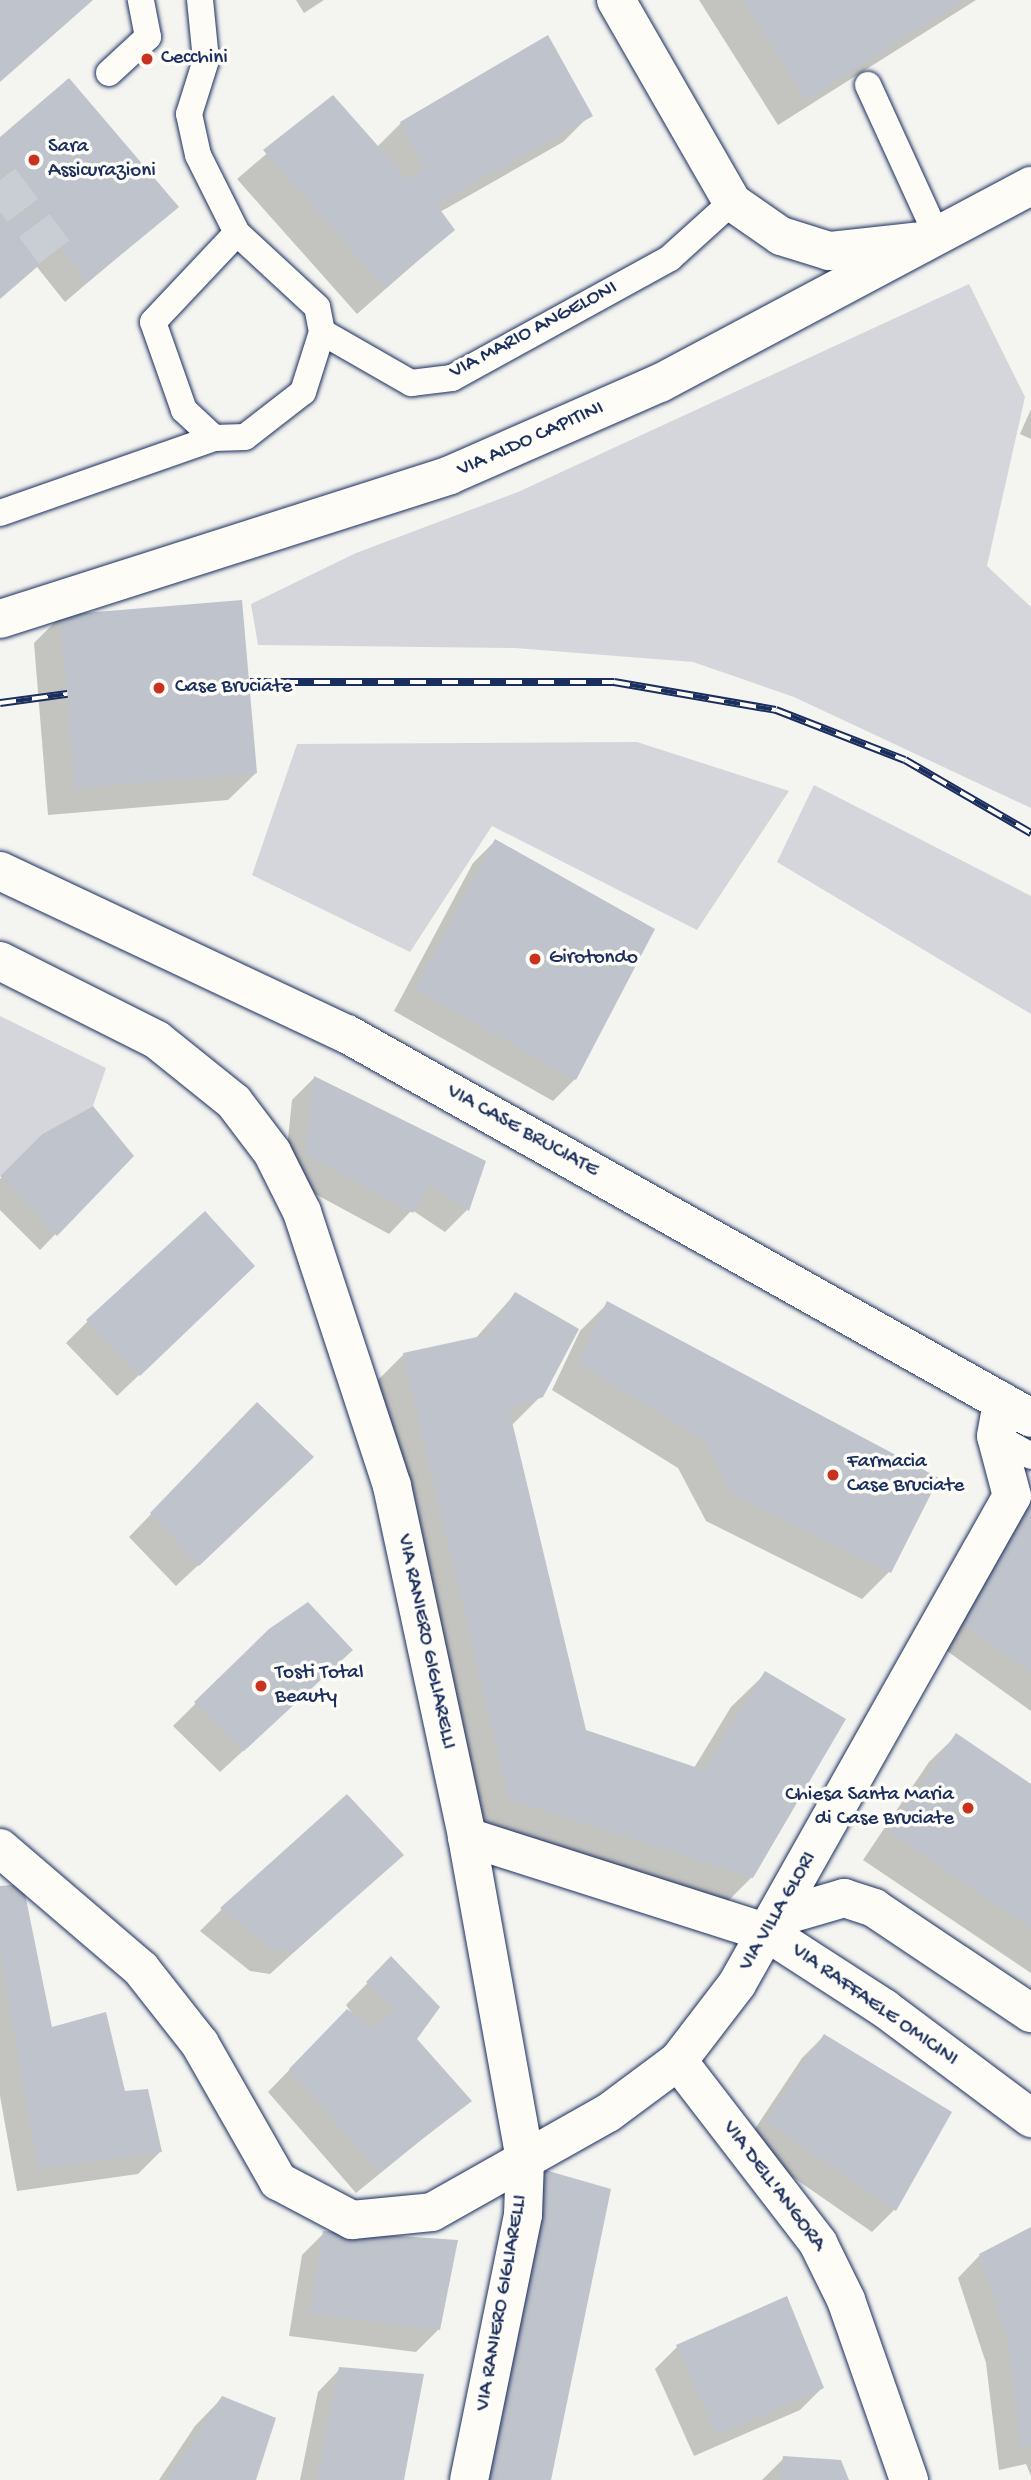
<!DOCTYPE html>
<html>
<head>
<meta charset="utf-8">
<style>
	body { margin:0 }
	#map { position:relative; width:1031px; height:2480px; overflow:hidden; background:#f4f4f1; font-family:"Gochi Hand",sans-serif }
	div>[style] { position:absolute }
	.green>* { inset:0; background:#d4d6db }
	.shadow>* { inset:0; background:#0003 }
	.building>* { inset:0; background:#bfc3cc }
	.pedestrian-tunnel>* { height:38px; margin-top:-19px; transform-origin:0; background:repeating-linear-gradient(90deg,#c9cdd4 0 38px,transparent 0 57px) }
	.roads { filter:drop-shadow(0 0 2px #1b2f5e) drop-shadow(0 0 2px #1b2f5e) }
	.service>* { height:26px; margin:-13px; padding:0 13px; transform-origin:13px; border-radius:13px; background:#fdfcf7 }
	.minor>* { height:38px; margin:-19px; padding:0 19px; transform-origin:19px; border-radius:19px; background:#fdfcf7 }
	.secondary>* { height:38px; margin:-19px; padding:0 19px; transform-origin:19px; border-radius:19px; background:#fdfcf7 }
	.rail>* { height:8px; margin-top:-4px; transform-origin:0; background:repeating-linear-gradient(90deg,#fdfcf7 0 16px,#1b2f5e 0 32px); box-sizing:border-box; border-block:2px solid #1b2f5e }
	.dots>* { width:19px; height:19px; translate:-50% -50%; box-sizing:border-box; border:4px solid #fdfcf7; border-radius:50% }
	span { translate:-50% -50%; white-space:nowrap; text-align:center; line-height:1.15; -webkit-text-stroke:7px #fdfcf7; paint-order:stroke }
	.poi-label { font-size:21px; color:#1b2f5e }
	.left { translate:0 -50%; text-align:left }
	.right { translate:-100% -50%; text-align:right }
	.street-label { font-size:21px; color:#1b2f5e }
</style>
</head>
<body>
<div id="map">
	<div class="green">
		<div style="clip-path:polygon(969px 284px,1025px 397px,987px 566px,1031px 607px,1031px 808px,794px 697px,693px 662px,515px 648px,258px 645px,251px 604px,356px 553px,518px 492px)"></div>
		<div style="clip-path:polygon(637px 742px,789px 791px,697px 930px,492px 826px,410px 952px,252px 875px,297px 744px)"></div>
		<div style="clip-path:polygon(814px 785px,1031px 896px,1031px 1014px,777px 862px)"></div>
		<div style="clip-path:polygon(0 1016px,106px 1068px,93px 1106px,42px 1134px,0 1176px)"></div>
	</div>
	<div class="shadow">
		<div style="clip-path:polygon(296px 0,324px 0,304px 13px)"></div>
		<div style="clip-path:polygon(699px 0,976px 0,778px 125px)"></div>
		<div style="clip-path:polygon(333px 97px,377px 147px,401px 123px,590px 115px,563px 142px,440px 212px,453px 230px,357px 314px,237px 179px)"></div>
		<div style="clip-path:polygon(0 140px,176px 207px,65px 302px,37px 267px,0 299px)"></div>
		<div style="clip-path:polygon(1031px 409px,1031px 439px,1020px 434px)"></div>
		<div style="clip-path:polygon(61px 616px,256px 773px,228px 800px,48px 815px,34px 643px)"></div>
		<div style="clip-path:polygon(495px 841px,575px 1079px,553px 1101px,394px 1011px,473px 863px)"></div>
		<div style="clip-path:polygon(314px 1078px,484px 1162px,467px 1210px,445px 1232px,412px 1210px,389px 1234px,284px 1177px,292px 1100px)"></div>
		<div style="clip-path:polygon(44px 1136px,131px 1156px,40px 1250px,0 1210px,0 1179px)"></div>
		<div style="clip-path:polygon(230px 1288px,117px 1396px,66px 1343px,88px 1321px)"></div>
		<div style="clip-path:polygon(515px 1294px,541px 1396px,511px 1426px,584px 1731px,694px 1768px,731px 1707px,765px 1674px,752px 1877px,718px 1911px,476px 1832px,370px 1388px,404px 1354px,474px 1340px)"></div>
		<div style="clip-path:polygon(607px 1304px,889px 1572px,862px 1599px,706px 1521px,678px 1468px,552px 1390px,580px 1331px)"></div>
		<div style="clip-path:polygon(235px 1427px,290px 1479px,176px 1586px,129px 1537px)"></div>
		<div style="clip-path:polygon(1031px 1499px,1031px 1711px,940px 1646px,1012px 1518px)"></div>
		<div style="clip-path:polygon(270px 1630px,329px 1672px,220px 1772px,173px 1726px)"></div>
		<div style="clip-path:polygon(957px 1735px,1031px 1786px,1031px 1973px,863px 1860px,929px 1762px)"></div>
		<div style="clip-path:polygon(401px 1855px,270px 1974px,250px 1971px,200px 1931px,222px 1909px)"></div>
		<div style="clip-path:polygon(0 1888px,51px 2029px,123px 2092px,160px 2152px,138px 2174px,17px 2191px,0 2096px)"></div>
		<div style="clip-path:polygon(391px 1959px,415px 2039px,469px 2101px,356px 2193px,268px 2092px,325px 2033px,354px 2016px,346px 2005px)"></div>
		<div style="clip-path:polygon(824px 2036px,894px 2210px,872px 2232px,745px 2144px,802px 2058px)"></div>
		<div style="clip-path:polygon(1031px 2229px,1031px 2476px,1026px 2464px,999px 2470px,986px 2363px,958px 2278px,980px 2255px)"></div>
		<div style="clip-path:polygon(324px 2233px,438px 2330px,416px 2352px,289px 2336px,302px 2255px)"></div>
		<div style="clip-path:polygon(786px 2298px,822px 2388px,800px 2410px,694px 2456px,655px 2369px,677px 2347px)"></div>
		<div style="clip-path:polygon(340px 2369px,402px 2480px,300px 2480px,318px 2392px)"></div>
		<div style="clip-path:polygon(222px 2398px,254px 2480px,159px 2480px,195px 2426px)"></div>
		<div style="clip-path:polygon(784px 2458px,847px 2480px,762px 2480px)"></div>
	</div>
	<div class="building">
		<div style="clip-path:polygon(0 0,93px 0,0 82px)"></div>
		<div style="clip-path:polygon(743px 0,963px 0,806px 100px)"></div>
		<div style="clip-path:polygon(548px 35px,593px 116px,436px 204px,455px 230px,385px 288px,263px 150px,333px 95px,408px 180px,425px 169px,400px 122px)"></div>
		<div style="clip-path:polygon(69px 78px,179px 207px,88px 282px,0 169px,0 137px)"></div>
		<div style="clip-path:polygon(0 173px,58px 248px,0 298px)"></div>
		<div style="clip-path:polygon(242px 600px,257px 773px,75px 788px,60px 615px)"></div>
		<div style="clip-path:polygon(495px 839px,655px 929px,576px 1080px,415px 989px)"></div>
		<div style="clip-path:polygon(314px 1076px,486px 1161px,469px 1211px,429px 1184px,413px 1213px,305px 1154px)"></div>
		<div style="clip-path:polygon(93px 1106px,134px 1156px,57px 1236px,0 1176px,42px 1134px)"></div>
		<div style="clip-path:polygon(205px 1211px,255px 1266px,140px 1376px,86px 1320px)"></div>
		<div style="clip-path:polygon(515px 1292px,579px 1329px,543px 1397px,509px 1409px,586px 1730px,704px 1770px,765px 1671px,846px 1719px,753px 1878px,509px 1799px,403px 1353px,486px 1335px)"></div>
		<div style="clip-path:polygon(607px 1301px,939px 1478px,891px 1573px,733px 1494px,705px 1441px,578px 1363px)"></div>
		<div style="clip-path:polygon(257px 1402px,314px 1457px,199px 1566px,150px 1513px)"></div>
		<div style="clip-path:polygon(1031px 1499px,1031px 1673px,961px 1623px)"></div>
		<div style="clip-path:polygon(308px 1602px,353px 1650px,244px 1751px,194px 1702px,269px 1629px)"></div>
		<div style="clip-path:polygon(956px 1733px,1031px 1784px,1031px 1928px,889px 1832px)"></div>
		<div style="clip-path:polygon(347px 1794px,404px 1855px,294px 1952px,273px 1950px,220px 1908px)"></div>
		<div style="clip-path:polygon(23px 1884px,52px 2027px,106px 2012px,125px 2091px,148px 2089px,162px 2152px,38px 2169px,0 1951px,0 1886px)"></div>
		<div style="clip-path:polygon(391px 1956px,440px 2007px,417px 2039px,472px 2101px,379px 2172px,289px 2069px,347px 2009px,373px 2028px,396px 2010px,366px 1982px)"></div>
		<div style="clip-path:polygon(824px 2034px,952px 2112px,896px 2211px,766px 2121px)"></div>
		<div style="clip-path:polygon(545px 2170px,611px 2189px,551px 2480px,484px 2480px)"></div>
		<div style="clip-path:polygon(1031px 2227px,1031px 2446px,1021px 2449px,1008px 2340px,979px 2254px)"></div>
		<div style="clip-path:polygon(323px 2231px,458px 2240px,440px 2330px,310px 2314px)"></div>
		<div style="clip-path:polygon(787px 2296px,824px 2388px,717px 2435px,676px 2345px)"></div>
		<div style="clip-path:polygon(339px 2367px,424px 2374px,404px 2480px,317px 2480px)"></div>
		<div style="clip-path:polygon(222px 2396px,276px 2418px,256px 2480px,167px 2480px)"></div>
		<div style="clip-path:polygon(783px 2456px,841px 2460px,849px 2480px,780px 2480px)"></div>
	</div>
	<div class="pedestrian-tunnel">
		<div style="left:0;top:180px;width:90px;rotate:53.1deg"></div>
	</div>
	<div class="roads">
		<div class="service">
			<div style="left:109px;top:73px;width:53px;rotate:-42.7deg"></div>
			<div style="left:148px;top:37px;width:38px;rotate:-101deg"></div>
			<div style="left:868px;top:85px;width:168px;rotate:65.4deg"></div>
			<div style="left:322px;top:332px;width:103px;rotate:29.8deg"></div>
			<div style="left:411px;top:383px;width:41px;rotate:-7deg"></div>
			<div style="left:452px;top:378px;width:249px;rotate:-28.8deg"></div>
			<div style="left:670px;top:258px;width:84px;rotate:-42.1deg"></div>
			<div style="left:214px;top:438px;width:41px;rotate:-137deg"></div>
			<div style="left:184px;top:410px;width:93px;rotate:-109.4deg"></div>
			<div style="left:153px;top:322px;width:122px;rotate:-46.7deg"></div>
			<div style="left:0;top:513px;width:227px;rotate:-19.3deg"></div>
			<div style="left:214px;top:438px;width:31px;rotate:-2deg"></div>
			<div style="left:245px;top:437px;width:73px;rotate:-37.8deg"></div>
			<div style="left:303px;top:392px;width:63px;rotate:-72.4deg"></div>
			<div style="left:322px;top:332px;width:25px;rotate:-101deg"></div>
			<div style="left:317px;top:307px;width:109px;rotate:-137.2deg"></div>
			<div style="left:237px;top:233px;width:87px;rotate:-116.6deg"></div>
			<div style="left:198px;top:155px;width:42px;rotate:-102.4deg"></div>
			<div style="left:189px;top:114px;width:57px;rotate:-72.5deg"></div>
			<div style="left:206px;top:60px;width:60px;rotate:-95.7deg"></div>
			<div style="left:996px;top:1436px;width:40px;rotate:29.7deg"></div>
		</div>
		<div class="minor">
			<div style="left:616px;top:0;width:233px;rotate:60.1deg"></div>
			<div style="left:732px;top:202px;width:60px;rotate:34.8deg"></div>
			<div style="left:781px;top:236px;width:50px;rotate:17.4deg"></div>
			<div style="left:829px;top:251px;width:93px;rotate:-6.2deg"></div>
			<div style="left:0;top:871px;width:383px;rotate:25.2deg"></div>
			<div style="left:347px;top:1034px;width:784px;rotate:29.31deg"></div>
			<div style="left:0;top:961px;width:176px;rotate:26.7deg"></div>
			<div style="left:157px;top:1040px;width:99px;rotate:38.8deg"></div>
			<div style="left:234px;top:1102px;width:63px;rotate:52.8deg"></div>
			<div style="left:272px;top:1152px;width:67px;rotate:63.4deg"></div>
			<div style="left:302px;top:1212px;width:288px;rotate:71.8deg"></div>
			<div style="left:392px;top:1486px;width:359px;rotate:77.9deg"></div>
			<div style="left:467px;top:1837px;width:328px;rotate:79.8deg"></div>
			<div style="left:525px;top:2160px;width:55px;rotate:92.1deg"></div>
			<div style="left:523px;top:2215px;width:270px;rotate:101.5deg"></div>
			<div style="left:467px;top:1837px;width:316px;rotate:17.7deg"></div>
			<div style="left:768px;top:1933px;width:138px;rotate:32.9deg"></div>
			<div style="left:884px;top:2008px;width:184px;rotate:36.8deg"></div>
			<div style="left:0;top:1848px;width:186px;rotate:40.6deg"></div>
			<div style="left:141px;top:1969px;width:95px;rotate:51.8deg"></div>
			<div style="left:200px;top:2044px;width:158px;rotate:60.3deg"></div>
			<div style="left:278px;top:2181px;width:84px;rotate:27.8deg"></div>
			<div style="left:352px;top:2220px;width:80px;rotate:-5.7deg"></div>
			<div style="left:432px;top:2212px;width:202px;rotate:-29.4deg"></div>
			<div style="left:608px;top:2113px;width:87px;rotate:-36.6deg"></div>
			<div style="left:678px;top:2061px;width:97px;rotate:-52.5deg"></div>
			<div style="left:737px;top:1984px;width:560px;rotate:-60.6deg"></div>
			<div style="left:1012px;top:1496px;width:62px;rotate:-104.9deg"></div>
			<div style="left:996px;top:1436px;width:35px;rotate:-80deg"></div>
			<div style="left:779px;top:1917px;width:68px;rotate:-16.3deg"></div>
			<div style="left:844px;top:1898px;width:32px;rotate:18deg"></div>
			<div style="left:874px;top:1908px;width:189px;rotate:33.8deg"></div>
			<div style="left:678px;top:2061px;width:230px;rotate:52.4deg"></div>
			<div style="left:818px;top:2243px;width:64px;rotate:63.8deg"></div>
			<div style="left:846px;top:2300px;width:191px;rotate:70.7deg"></div>
		</div>
		<div class="secondary">
			<div style="left:0;top:619px;width:472px;rotate:-17.7deg"></div>
			<div style="left:450px;top:475px;width:229px;rotate:-23.7deg"></div>
			<div style="left:660px;top:383px;width:420px;rotate:-28deg"></div>
		</div>
	</div>
	<div class="rail">
		<div style="left:250px;top:682px;width:364px"></div>
		<div style="left:614px;top:682px;width:164px;rotate:9.8deg"></div>
		<div style="left:776px;top:710px;width:138px;rotate:21.2deg"></div>
		<div style="left:905px;top:760px;width:146px;rotate:30.1deg"></div>
		<div style="left:0;top:703px;width:68px;rotate:-7.7deg"></div>
	</div>
	<div class="dots">
		<div style="left:147px;top:59px;background:#c8321e"></div>
		<div style="left:34px;top:160px;background:#c8321e"></div>
		<div style="left:159px;top:688px;background:#c8321e"></div>
		<div style="left:535px;top:959px;background:#c8321e"></div>
		<div style="left:833px;top:1475px;background:#c8321e"></div>
		<div style="left:261px;top:1686px;background:#c8321e"></div>
		<div style="left:968px;top:1808px;background:#c8321e"></div>
	</div>
	<div class="poi-label">
		<span class="left" style="left:161px;top:59px">Cecchini</span>
		<span class="left" style="left:48px;top:160px">Sara<br>Assicurazioni</span>
		<span class="left" style="left:175px;top:688px">Case Bruciate</span>
		<span class="left" style="left:549px;top:959px">Girotondo</span>
		<span class="left" style="left:847px;top:1475px">Farmacia<br>Case Bruciate</span>
		<span class="left" style="left:275px;top:1686px">Tosti Total<br>Beauty</span>
		<span class="right" style="left:954px;top:1808px">Chiesa Santa Maria<br>di Case Bruciate</span>
	</div>
	<div class="street-label">
		<span style="left:534px;top:331px;rotate:-28deg">VIA MARIO ANGELONI</span>
		<span style="left:531px;top:440px;rotate:-24deg">VIA ALDO CAPITINI</span>
		<span style="left:522px;top:1132px;rotate:29deg">VIA CASE BRUCIATE</span>
		<span style="left:425px;top:1642px;rotate:78deg">VIA RANIERO GIGLIARELLI</span>
		<span style="left:779px;top:1912px;rotate:-60deg">VIA VILLA GLORI</span>
		<span style="left:874px;top:2006px;rotate:35deg">VIA RAFFAELE OMICINI</span>
		<span style="left:773px;top:2187px;rotate:53deg">VIA DELL'ANGORA</span>
		<span style="left:503px;top:2303px;rotate:-80deg">VIA RANIERO GIGLIARELLI</span>
	</div>
</div>
</body>
</html>
